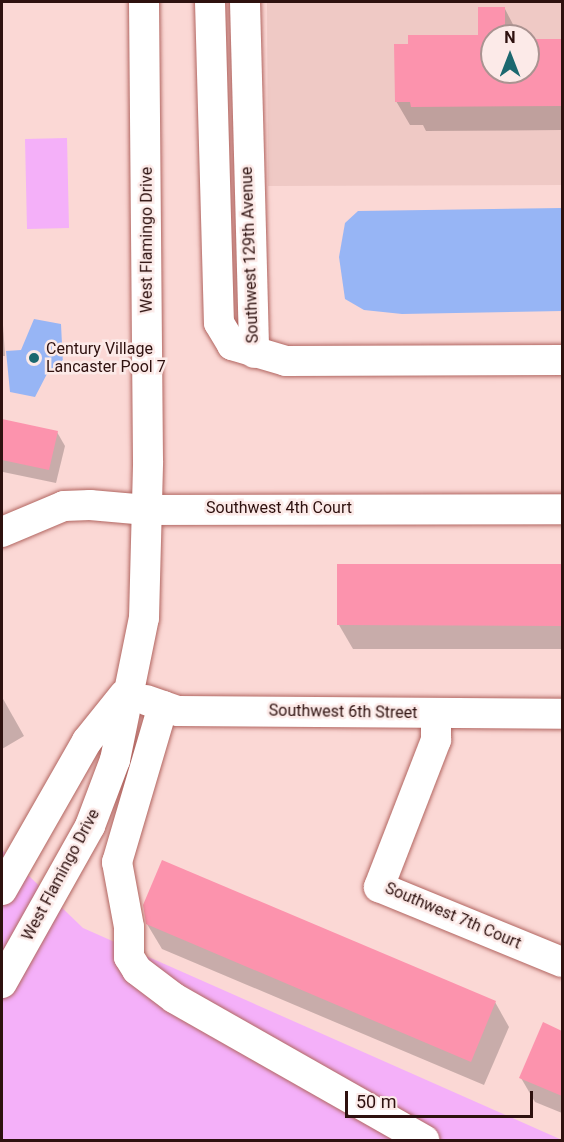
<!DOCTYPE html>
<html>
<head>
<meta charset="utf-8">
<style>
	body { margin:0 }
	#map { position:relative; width:564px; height:1142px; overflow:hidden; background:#fbd8d5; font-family:Roboto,sans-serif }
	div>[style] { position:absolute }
	.built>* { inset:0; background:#efc9c5 }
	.green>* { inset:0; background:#f4b0f9 }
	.water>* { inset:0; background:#97b5f5 }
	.shadow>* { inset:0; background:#0003 }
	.building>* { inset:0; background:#fc93ad }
	.roads { filter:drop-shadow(0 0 2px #b16560) drop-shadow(0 0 2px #b16560) }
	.minor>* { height:30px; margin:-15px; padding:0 15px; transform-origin:15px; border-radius:15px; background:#fff }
	.dots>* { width:16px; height:16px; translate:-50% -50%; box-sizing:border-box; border:3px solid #fceae8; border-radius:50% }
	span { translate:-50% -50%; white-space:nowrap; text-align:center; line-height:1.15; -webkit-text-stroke:5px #fceae8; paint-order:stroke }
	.street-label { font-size:16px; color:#2e110f }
	.poi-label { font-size:16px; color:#2e110f }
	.left { translate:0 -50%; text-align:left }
	.frame { position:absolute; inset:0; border:3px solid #2e110f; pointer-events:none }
	.north { position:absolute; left:480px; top:24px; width:60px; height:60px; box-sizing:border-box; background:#fceae8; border:2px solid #aa9391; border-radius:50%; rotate:0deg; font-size:16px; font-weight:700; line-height:24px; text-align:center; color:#2e110f }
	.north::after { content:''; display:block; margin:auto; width:21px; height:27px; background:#1c686f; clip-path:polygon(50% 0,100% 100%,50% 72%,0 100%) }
	.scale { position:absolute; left:345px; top:1091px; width:188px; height:27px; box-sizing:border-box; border:3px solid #2e110f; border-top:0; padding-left:8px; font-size:18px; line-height:21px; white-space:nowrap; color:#2e110f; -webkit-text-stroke:4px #fceae8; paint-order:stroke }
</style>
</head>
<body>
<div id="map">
	<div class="built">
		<div style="clip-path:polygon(evenodd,267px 2px,562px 2px,562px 185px,268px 186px,267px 2px,492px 36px,528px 36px,528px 72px,492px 72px,492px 36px)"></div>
	</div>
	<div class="green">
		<div style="clip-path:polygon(67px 138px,69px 228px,27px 229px,25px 139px)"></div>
		<div style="clip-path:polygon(2px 850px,83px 928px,562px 1140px,2px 1140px)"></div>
	</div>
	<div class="water">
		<div style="clip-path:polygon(562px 208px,562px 311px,402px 314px,364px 310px,345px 299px,339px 257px,345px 223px,358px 211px)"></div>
		<div style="clip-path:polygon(34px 319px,61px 324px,63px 365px,49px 370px,35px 397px,10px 392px,6px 351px,21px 350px)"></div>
	</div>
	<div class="shadow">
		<div style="clip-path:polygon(505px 9px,519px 36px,492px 36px,492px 72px,528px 72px,528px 40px,562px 40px,562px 130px,426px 131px,423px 125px,410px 125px,396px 101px,479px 37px)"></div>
		<div style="clip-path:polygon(2px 309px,5px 356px,2px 356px)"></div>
		<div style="clip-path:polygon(3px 421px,57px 432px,65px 446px,56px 483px,3px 472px)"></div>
		<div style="clip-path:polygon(339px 565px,562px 566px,562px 649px,353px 649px,339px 625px)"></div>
		<div style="clip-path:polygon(2px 697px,24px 736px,2px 749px)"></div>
		<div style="clip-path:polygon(147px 924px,495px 1002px,509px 1027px,484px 1085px,162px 949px)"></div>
		<div style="clip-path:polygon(543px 1024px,562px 1032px,562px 1113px,535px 1102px,521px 1078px)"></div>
	</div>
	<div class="building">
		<div style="clip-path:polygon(478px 7px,505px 7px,505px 36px,492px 36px,492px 72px,528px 72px,528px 39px,562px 39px,562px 106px,411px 107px,410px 102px,395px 102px,394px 44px,408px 44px,408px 35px,478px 35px)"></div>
		<div style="clip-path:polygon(2px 419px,58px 431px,49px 470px,2px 460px)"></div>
		<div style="clip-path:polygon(337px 564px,562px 564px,562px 626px,337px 625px)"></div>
		<div style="clip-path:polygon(162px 860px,496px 1001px,471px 1062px,146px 924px,143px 905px)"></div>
		<div style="clip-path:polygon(543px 1022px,562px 1031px,562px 1096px,519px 1078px)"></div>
	</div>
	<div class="roads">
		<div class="minor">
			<div style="left:210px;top:2px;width:321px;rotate:88.4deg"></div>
			<div style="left:219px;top:323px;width:26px;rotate:59deg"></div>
			<div style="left:232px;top:345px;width:56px;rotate:16.5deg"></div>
			<div style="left:286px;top:361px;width:276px;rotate:-0.2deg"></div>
			<div style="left:245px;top:2px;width:351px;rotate:88.5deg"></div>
			<div style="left:2px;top:532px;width:67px;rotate:-22.8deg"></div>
			<div style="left:64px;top:506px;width:26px;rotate:-2deg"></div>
			<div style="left:90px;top:505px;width:57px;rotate:5deg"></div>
			<div style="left:147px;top:510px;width:415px;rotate:-0.1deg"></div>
			<div style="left:146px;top:700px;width:34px;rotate:19deg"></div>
			<div style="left:178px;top:711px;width:384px;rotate:0.4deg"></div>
			<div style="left:163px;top:706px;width:163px;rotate:106.4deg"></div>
			<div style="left:117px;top:862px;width:66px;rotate:79.5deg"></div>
			<div style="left:129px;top:927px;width:30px;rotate:90deg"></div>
			<div style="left:129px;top:957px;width:15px;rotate:58deg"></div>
			<div style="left:137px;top:970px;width:46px;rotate:37.1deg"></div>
			<div style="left:174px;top:998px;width:288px;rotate:29.6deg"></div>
			<div style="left:436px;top:714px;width:26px;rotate:90deg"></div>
			<div style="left:436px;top:740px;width:158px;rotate:111.2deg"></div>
			<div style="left:379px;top:887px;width:198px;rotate:22.3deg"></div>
			<div style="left:2px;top:890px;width:172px;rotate:-60.3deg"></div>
			<div style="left:87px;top:741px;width:59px;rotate:-51.2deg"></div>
			<div style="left:2px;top:983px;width:180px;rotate:-60.7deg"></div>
			<div style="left:90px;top:826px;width:71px;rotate:-69.3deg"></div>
			<div style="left:115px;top:760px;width:145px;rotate:-78.5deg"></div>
			<div style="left:144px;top:618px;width:157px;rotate:-88.5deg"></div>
			<div style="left:148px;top:461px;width:459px;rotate:-90.5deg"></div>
		</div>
	</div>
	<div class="dots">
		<div style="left:34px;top:358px;background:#1c686f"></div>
	</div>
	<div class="street-label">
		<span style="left:147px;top:240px;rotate:-90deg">West Flamingo Drive</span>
		<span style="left:250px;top:255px;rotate:-92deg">Southwest 129th Avenue</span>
		<span style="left:279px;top:508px">Southwest 4th Court</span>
		<span style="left:343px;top:712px;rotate:1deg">Southwest 6th Street</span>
		<span style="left:61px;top:875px;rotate:-62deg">West Flamingo Drive</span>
		<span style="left:453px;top:916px;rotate:23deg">Southwest 7th Court</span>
	</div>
	<div class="poi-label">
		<span class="left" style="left:46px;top:358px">Century Village<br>Lancaster Pool 7</span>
	</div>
	<div class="frame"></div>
	<div class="north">N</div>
	<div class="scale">50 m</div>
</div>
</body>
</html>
